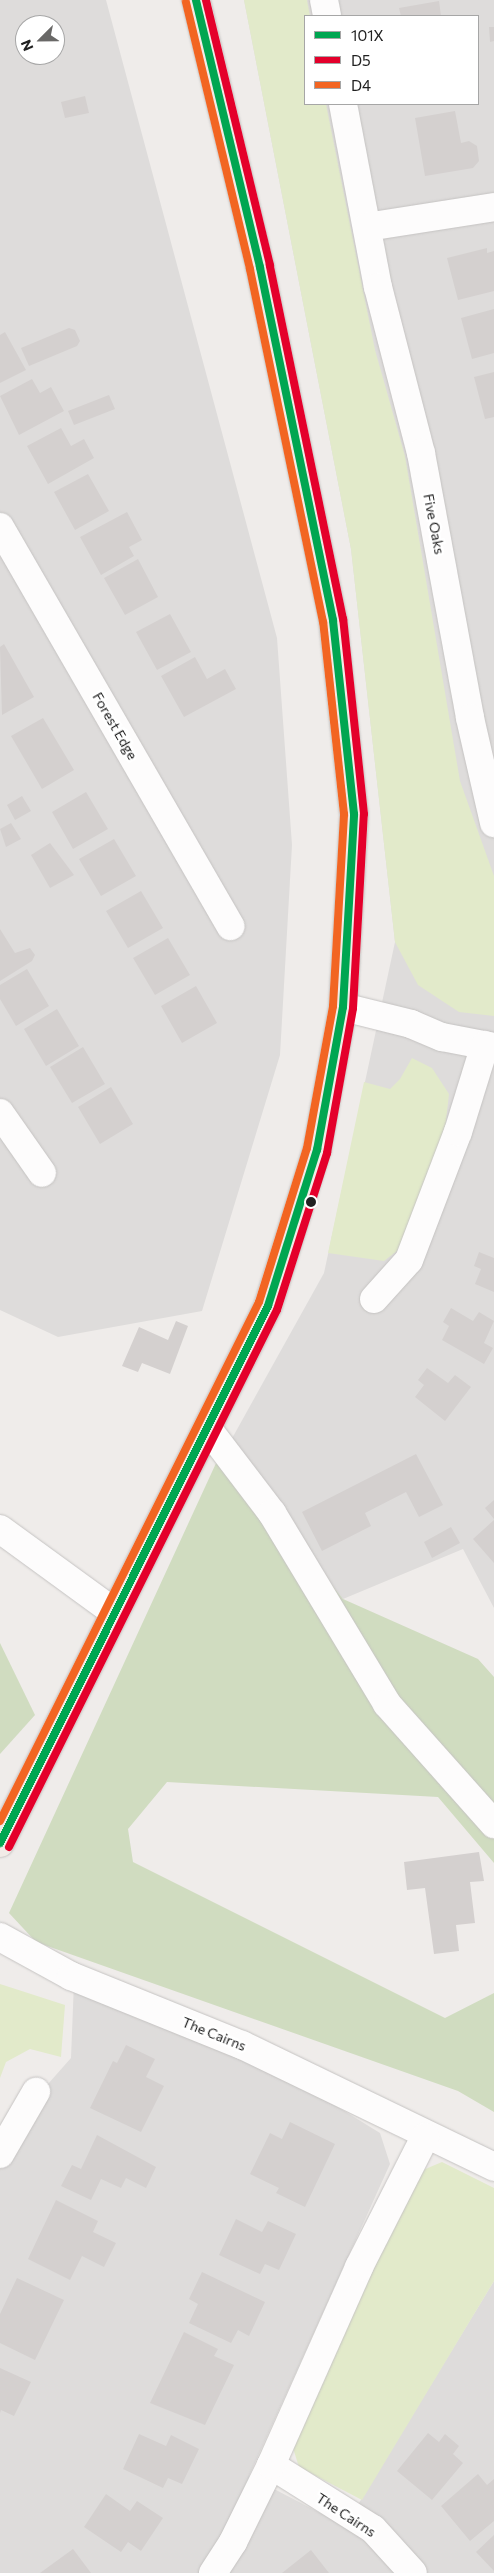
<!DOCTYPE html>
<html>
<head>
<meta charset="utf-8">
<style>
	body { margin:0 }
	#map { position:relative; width:494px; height:2573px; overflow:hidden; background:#efecea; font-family:Commissioner,sans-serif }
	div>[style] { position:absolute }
	.residential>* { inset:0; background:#dedcdb }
	.grass>* { inset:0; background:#e2eaca }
	.forest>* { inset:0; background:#d0dcc0 }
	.building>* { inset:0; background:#d4d0cf }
	.roads { filter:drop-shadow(0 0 1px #c5c3c2) drop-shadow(0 0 1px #c5c3c2) }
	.minor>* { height:28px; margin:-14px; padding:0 14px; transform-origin:14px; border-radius:14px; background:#fdfcfc }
	.major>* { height:28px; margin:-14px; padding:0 14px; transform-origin:14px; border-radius:14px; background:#f2ebe7 }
	.bus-1>* { height:8px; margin:-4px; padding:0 4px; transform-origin:4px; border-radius:4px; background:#00a651 }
	.bus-2>* { height:8px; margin:-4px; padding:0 4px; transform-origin:4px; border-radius:4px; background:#e4002b }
	.bus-3>* { height:8px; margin:-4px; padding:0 4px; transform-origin:4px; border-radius:4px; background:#f26522 }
	.dots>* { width:14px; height:14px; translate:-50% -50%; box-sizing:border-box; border:2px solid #fff; border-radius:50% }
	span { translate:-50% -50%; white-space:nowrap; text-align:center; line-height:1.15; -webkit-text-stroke:5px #fff; paint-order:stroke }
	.street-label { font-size:14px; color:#212121 }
	.legend { position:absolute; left:304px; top:15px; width:175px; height:90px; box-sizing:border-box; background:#fff; border:1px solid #a6a6a6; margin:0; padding:6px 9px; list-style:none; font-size:15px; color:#212121 }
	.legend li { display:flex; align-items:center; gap:10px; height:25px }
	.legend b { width:25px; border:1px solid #a6a6a6 }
	.north { position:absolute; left:15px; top:15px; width:50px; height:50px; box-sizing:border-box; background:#fff; border:1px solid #a6a6a6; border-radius:50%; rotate:247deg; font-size:14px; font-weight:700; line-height:20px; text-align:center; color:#212121 }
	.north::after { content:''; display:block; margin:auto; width:18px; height:22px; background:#696867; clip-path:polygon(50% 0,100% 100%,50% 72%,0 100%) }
</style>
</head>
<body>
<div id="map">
	<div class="residential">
		<div style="clip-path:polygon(evenodd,0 0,106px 0,277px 638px,292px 845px,280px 1055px,202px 1311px,58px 1337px,0 1310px,0 0,25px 25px,55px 25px,55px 55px,25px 55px,25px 25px)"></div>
		<div style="clip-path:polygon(evenodd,244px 0,494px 0,494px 1608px,463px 1549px,343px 1599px,225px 1451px,324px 1273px,395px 942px,351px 549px,244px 0,305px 16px,478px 16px,478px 104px,305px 104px,305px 16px)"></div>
		<div style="clip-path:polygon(74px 1982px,240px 2047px,380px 2133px,390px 2164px,249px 2476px,345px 2526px,494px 2281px,494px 2573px,0 2573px,0 2162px,40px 2093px,71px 2058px)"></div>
	</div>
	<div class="grass">
		<div style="clip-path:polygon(244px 0,307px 0,310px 16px,305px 16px,305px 104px,326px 104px,375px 350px,405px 456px,460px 781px,494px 876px,494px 1016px,459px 1012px,418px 985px,395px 942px,351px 549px)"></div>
		<div style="clip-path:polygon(412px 1058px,432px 1068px,449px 1094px,445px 1130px,401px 1248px,384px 1261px,328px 1253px,364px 1082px,390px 1089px,400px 1079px)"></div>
		<div style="clip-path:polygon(0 1984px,65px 2005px,61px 2057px,30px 2049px,6px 2062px,0 2078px)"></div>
		<div style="clip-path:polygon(442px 2162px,494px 2188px,494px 2281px,362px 2500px,299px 2467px,292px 2445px,416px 2173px)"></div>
	</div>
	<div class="forest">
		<div style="clip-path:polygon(223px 1448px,343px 1599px,478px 1659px,494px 1677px,494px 1863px,438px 1797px,167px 1782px,128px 1829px,133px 1862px,445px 2018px,494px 1993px,494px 2112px,458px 2091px,36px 1942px,9px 1913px)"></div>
		<div style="clip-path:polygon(0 1643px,35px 1715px,0 1754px)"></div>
	</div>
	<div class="building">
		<div style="clip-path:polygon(439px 1px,441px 16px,401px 16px,399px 8px)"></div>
		<div style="clip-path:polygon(489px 27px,494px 27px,494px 41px,490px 42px)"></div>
		<div style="clip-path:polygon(85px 96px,89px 113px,65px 118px,61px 102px)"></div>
		<div style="clip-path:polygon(455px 111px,461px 143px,469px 141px,477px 146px,479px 161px,473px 168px,425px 176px,415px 118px)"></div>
		<div style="clip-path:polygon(487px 248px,487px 253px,494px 251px,494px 291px,458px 300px,447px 258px)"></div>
		<div style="clip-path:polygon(494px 309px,494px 353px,472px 359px,461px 318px)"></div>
		<div style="clip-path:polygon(69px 328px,75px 330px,80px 341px,77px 346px,29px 366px,21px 348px)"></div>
		<div style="clip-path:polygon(5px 332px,26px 370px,0 383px,0 335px)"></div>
		<div style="clip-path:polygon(494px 372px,494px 417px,485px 419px,474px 377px)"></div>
		<div style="clip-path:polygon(32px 379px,40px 393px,51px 387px,64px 411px,19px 435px,0 396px)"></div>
		<div style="clip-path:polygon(109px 395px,115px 409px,74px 425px,68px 411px)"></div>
		<div style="clip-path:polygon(61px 428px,71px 446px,84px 439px,94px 458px,48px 484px,27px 446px)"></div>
		<div style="clip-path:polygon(88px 474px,109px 511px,75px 530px,54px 492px)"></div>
		<div style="clip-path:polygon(127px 512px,142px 540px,129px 547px,134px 556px,101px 575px,80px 537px)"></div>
		<div style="clip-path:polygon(138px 559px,158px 597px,125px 615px,104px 578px)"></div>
		<div style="clip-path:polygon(170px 614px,191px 652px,157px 670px,136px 632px)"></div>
		<div style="clip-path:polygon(4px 644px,34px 697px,2px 715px,0 647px)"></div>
		<div style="clip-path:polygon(195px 657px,207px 679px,225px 669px,236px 689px,184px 717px,161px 676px)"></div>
		<div style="clip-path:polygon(43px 718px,74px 770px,42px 789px,11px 736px)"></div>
		<div style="clip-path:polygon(86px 792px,108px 829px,73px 849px,52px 812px)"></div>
		<div style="clip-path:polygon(22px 796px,31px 811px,15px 820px,7px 805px)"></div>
		<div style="clip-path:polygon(11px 823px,21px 839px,6px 847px,0 829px)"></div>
		<div style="clip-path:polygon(114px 839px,136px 876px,101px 896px,79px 859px)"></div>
		<div style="clip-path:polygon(50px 843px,74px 875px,50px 888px,31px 855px)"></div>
		<div style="clip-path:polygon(141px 891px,163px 928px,128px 948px,106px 911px)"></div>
		<div style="clip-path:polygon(0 929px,15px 953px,30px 948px,35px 955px,32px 961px,0 981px)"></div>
		<div style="clip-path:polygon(168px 938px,190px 975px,155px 995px,133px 958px)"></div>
		<div style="clip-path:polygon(27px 969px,49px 1006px,16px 1026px,0 999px,0 985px)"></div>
		<div style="clip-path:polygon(196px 986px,217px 1023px,182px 1043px,161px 1006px)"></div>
		<div style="clip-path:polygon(57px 1009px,79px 1046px,46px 1066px,24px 1029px)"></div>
		<div style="clip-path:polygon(83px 1047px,105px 1084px,72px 1103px,50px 1067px)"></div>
		<div style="clip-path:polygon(111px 1087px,133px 1124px,100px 1144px,78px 1107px)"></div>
		<div style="clip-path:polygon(479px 1252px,494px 1258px,494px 1292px,475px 1284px,481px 1269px,474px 1266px)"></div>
		<div style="clip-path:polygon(451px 1308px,473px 1321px,479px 1312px,494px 1321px,484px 1343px,493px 1348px,484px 1364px,442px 1340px,449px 1326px,443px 1322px)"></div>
		<div style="clip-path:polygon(176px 1321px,188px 1326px,170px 1374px,142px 1363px,138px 1372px,122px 1366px,139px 1327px,168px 1340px)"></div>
		<div style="clip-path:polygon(427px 1368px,448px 1383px,455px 1375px,471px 1387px,445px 1421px,415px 1397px,424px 1385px,418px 1380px)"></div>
		<div style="clip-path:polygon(416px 1454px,443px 1505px,419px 1517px,406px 1492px,365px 1513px,371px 1526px,322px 1551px,302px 1512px)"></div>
		<div style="clip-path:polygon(494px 1500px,494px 1519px,485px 1508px)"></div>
		<div style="clip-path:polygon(494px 1520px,494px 1563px,473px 1539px)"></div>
		<div style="clip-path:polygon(451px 1527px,460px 1543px,432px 1558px,424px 1542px)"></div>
		<div style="clip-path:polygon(479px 1852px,484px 1881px,470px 1882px,475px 1923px,456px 1925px,459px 1951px,434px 1954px,425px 1888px,407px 1890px,404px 1862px)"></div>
		<div style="clip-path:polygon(126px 2045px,155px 2059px,146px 2077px,164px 2086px,141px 2132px,90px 2108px,113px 2061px,117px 2063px)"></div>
		<div style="clip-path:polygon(290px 2122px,335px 2144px,305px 2207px,276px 2193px,279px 2188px,250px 2174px,270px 2133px,282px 2139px)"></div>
		<div style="clip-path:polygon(97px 2135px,156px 2167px,146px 2188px,126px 2178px,121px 2188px,101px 2179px,91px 2200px,61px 2186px,72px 2165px,81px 2169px)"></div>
		<div style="clip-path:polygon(56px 2200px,98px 2221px,93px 2232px,116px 2243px,104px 2267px,82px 2256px,70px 2280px,28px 2259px)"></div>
		<div style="clip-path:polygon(236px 2219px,262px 2232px,268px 2221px,296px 2234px,279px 2270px,265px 2264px,260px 2274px,219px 2255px)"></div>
		<div style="clip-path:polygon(202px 2272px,265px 2302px,249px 2336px,238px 2330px,231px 2343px,189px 2323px,198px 2304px,189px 2299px)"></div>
		<div style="clip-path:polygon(17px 2278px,64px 2300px,35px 2360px,0 2343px,0 2314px)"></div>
		<div style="clip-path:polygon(184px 2332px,218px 2349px,214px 2356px,234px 2365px,205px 2425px,150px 2403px)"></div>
		<div style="clip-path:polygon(0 2368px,31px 2382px,14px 2416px,1px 2410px,0 2413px)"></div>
		<div style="clip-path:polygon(428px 2433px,439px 2442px,445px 2434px,459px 2446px,453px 2454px,463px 2463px,432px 2500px,397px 2471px)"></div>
		<div style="clip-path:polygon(139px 2434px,166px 2446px,171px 2435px,199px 2449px,182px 2484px,168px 2478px,163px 2488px,123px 2469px)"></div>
		<div style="clip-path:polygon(478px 2474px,487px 2485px,494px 2479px,494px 2521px,470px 2541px,441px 2506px)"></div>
		<div style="clip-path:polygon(106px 2494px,130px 2511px,137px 2501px,163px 2518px,141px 2551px,128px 2542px,121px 2552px,84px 2527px)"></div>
		<div style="clip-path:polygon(494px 2535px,494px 2571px,476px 2552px)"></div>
		<div style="clip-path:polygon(73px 2549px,91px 2573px,40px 2573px)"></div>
		<div style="clip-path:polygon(311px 2550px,329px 2573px,282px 2573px)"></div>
	</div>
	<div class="roads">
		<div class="minor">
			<div style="left:324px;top:0;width:16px;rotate:79deg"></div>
			<div style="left:343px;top:104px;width:186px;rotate:79.2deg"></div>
			<div style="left:378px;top:287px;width:171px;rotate:75.5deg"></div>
			<div style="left:421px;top:453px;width:269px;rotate:79.5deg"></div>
			<div style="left:470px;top:718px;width:108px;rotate:77.1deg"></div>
			<div style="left:367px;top:227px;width:129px;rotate:-8.9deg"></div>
			<div style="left:0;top:527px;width:461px;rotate:60deg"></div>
			<div style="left:343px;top:1007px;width:70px;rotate:14deg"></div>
			<div style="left:411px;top:1024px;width:34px;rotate:23deg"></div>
			<div style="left:442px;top:1037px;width:53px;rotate:10.9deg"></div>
			<div style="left:0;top:1113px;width:73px;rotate:55deg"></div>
			<div style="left:374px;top:1299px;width:52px;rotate:-48.1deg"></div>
			<div style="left:409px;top:1260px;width:137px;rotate:-69.1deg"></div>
			<div style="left:458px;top:1132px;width:91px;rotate:-72.8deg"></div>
			<div style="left:208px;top:1429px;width:106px;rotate:52.7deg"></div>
			<div style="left:272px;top:1513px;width:223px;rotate:58.9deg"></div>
			<div style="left:387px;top:1704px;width:161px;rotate:48.3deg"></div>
			<div style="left:0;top:1529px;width:142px;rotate:36.1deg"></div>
			<div style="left:0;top:1937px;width:81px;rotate:28.8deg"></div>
			<div style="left:71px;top:1976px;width:184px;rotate:22deg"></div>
			<div style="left:242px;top:2045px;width:280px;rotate:25.8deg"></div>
			<div style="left:0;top:2154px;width:72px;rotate:-59.9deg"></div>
			<div style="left:271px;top:2465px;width:120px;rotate:32.1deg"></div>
			<div style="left:373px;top:2529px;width:59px;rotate:47.7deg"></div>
			<div style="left:213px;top:2573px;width:37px;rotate:-57deg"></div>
			<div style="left:233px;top:2542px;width:86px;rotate:-63.7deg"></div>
			<div style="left:271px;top:2465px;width:217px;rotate:-66deg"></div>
			<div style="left:359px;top:2267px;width:146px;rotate:-63.1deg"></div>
		</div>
		<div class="major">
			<div style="left:0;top:1843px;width:600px;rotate:-63.48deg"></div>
			<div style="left:268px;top:1306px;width:164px;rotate:-72.6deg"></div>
			<div style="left:317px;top:1150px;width:145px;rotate:-79.7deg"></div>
			<div style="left:343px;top:1007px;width:193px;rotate:-86.7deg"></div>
			<div style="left:354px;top:814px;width:195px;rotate:-96.2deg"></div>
			<div style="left:333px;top:620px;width:360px;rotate:-101.7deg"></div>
			<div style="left:260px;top:267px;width:275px;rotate:-103.5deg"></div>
		</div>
	</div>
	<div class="bus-1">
		<div style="left:0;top:1843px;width:600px;rotate:-63.48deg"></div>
		<div style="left:268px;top:1306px;width:164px;rotate:-72.6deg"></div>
		<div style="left:317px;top:1150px;width:145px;rotate:-79.7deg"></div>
		<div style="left:343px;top:1007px;width:193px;rotate:-86.7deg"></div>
		<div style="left:354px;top:814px;width:195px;rotate:-96.2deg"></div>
		<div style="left:333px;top:620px;width:360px;rotate:-101.7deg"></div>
		<div style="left:260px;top:267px;width:275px;rotate:-103.5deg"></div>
	</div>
	<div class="bus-2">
		<div style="left:9px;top:1847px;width:600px;rotate:-63.48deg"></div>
		<div style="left:277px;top:1310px;width:165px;rotate:-72.3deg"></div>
		<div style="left:327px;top:1153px;width:147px;rotate:-79.8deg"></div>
		<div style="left:353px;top:1008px;width:194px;rotate:-86.8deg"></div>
		<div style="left:364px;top:814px;width:196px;rotate:-96.1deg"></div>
		<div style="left:343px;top:619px;width:361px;rotate:-101.7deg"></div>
		<div style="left:270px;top:265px;width:273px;rotate:-103.6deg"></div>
	</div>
	<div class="bus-3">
		<div style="left:0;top:1821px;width:580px;rotate:-63.48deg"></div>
		<div style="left:259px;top:1302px;width:161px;rotate:-72.7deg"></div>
		<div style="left:307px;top:1148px;width:144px;rotate:-79.6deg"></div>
		<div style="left:333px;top:1006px;width:192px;rotate:-86.7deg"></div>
		<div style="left:344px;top:814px;width:193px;rotate:-96.2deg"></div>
		<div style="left:323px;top:622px;width:360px;rotate:-101.7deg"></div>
		<div style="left:250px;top:269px;width:275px;rotate:-103.5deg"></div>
	</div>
	<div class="dots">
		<div style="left:311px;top:1202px;background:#212121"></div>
	</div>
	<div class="street-label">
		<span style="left:434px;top:524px;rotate:79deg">Five Oaks</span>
		<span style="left:115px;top:726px;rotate:60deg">Forest Edge</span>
		<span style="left:214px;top:2034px;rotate:22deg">The Cairns</span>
		<span style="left:346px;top:2515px;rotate:33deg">The Cairns</span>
	</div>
	<ul class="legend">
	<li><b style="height:6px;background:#00a651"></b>101X</li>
	<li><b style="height:6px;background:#e4002b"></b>D5</li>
	<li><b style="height:6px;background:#f26522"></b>D4</li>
	</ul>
	<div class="north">N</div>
</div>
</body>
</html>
